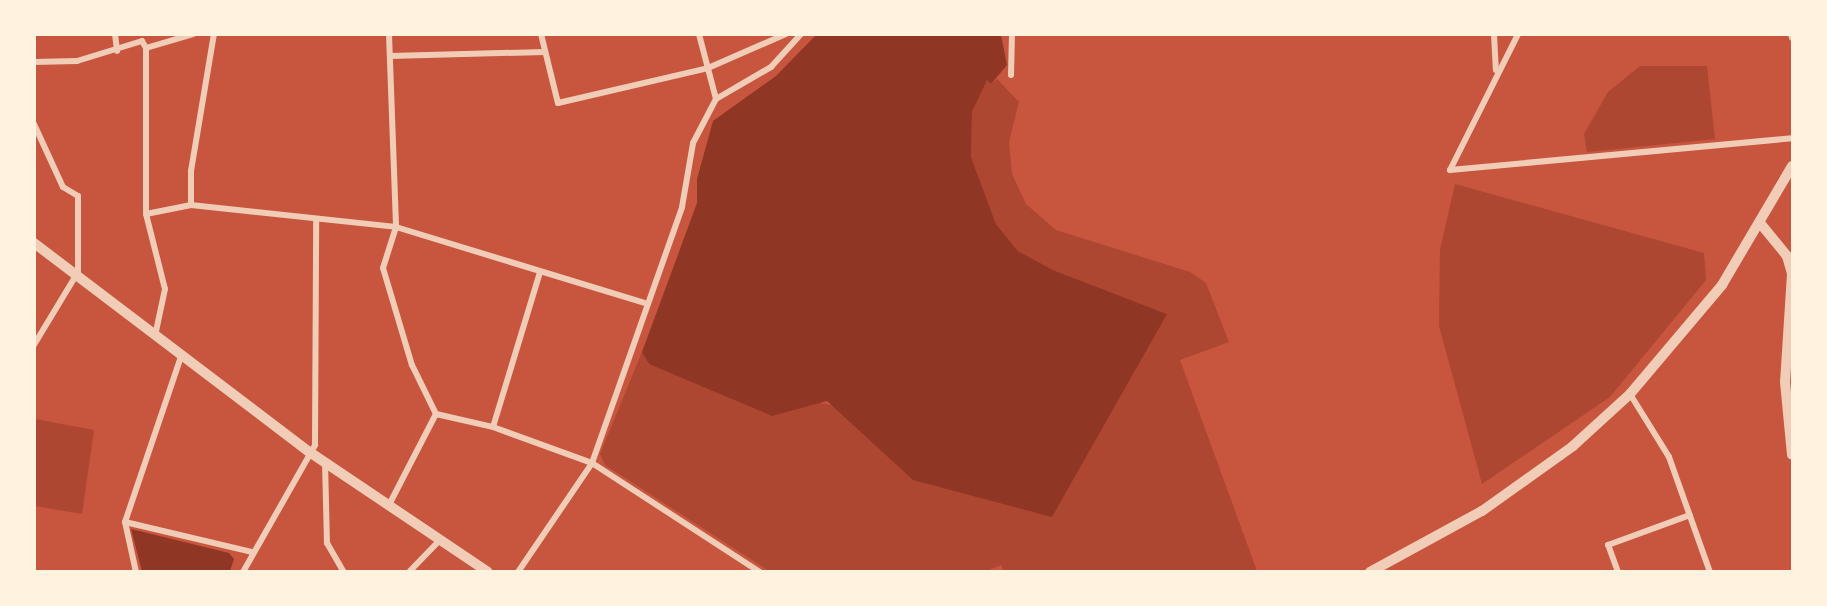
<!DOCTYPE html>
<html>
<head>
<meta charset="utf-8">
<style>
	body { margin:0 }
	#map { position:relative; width:1827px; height:606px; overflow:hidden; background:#c8553d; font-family:Roboto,sans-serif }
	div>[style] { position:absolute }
	.green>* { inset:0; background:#ae4732 }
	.water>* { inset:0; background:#8f3625 }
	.minor>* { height:6px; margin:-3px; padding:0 3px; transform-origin:3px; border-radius:3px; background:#f1ccb7 }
	.tertiary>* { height:10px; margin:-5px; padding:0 5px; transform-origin:5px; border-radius:5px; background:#f1ccb7 }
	span { translate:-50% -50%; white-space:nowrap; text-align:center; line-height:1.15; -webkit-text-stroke:4.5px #fff3e0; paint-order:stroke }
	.frame { position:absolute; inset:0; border:36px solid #fff3e0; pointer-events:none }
</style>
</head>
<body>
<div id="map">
	<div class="green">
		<div style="clip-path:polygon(1640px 66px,1707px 66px,1715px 139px,1587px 152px,1584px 134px,1608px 92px)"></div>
		<div style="clip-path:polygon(987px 79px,991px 84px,997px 79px,1019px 102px,1009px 142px,1012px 174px,1026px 204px,1056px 230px,1190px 272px,1206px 283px,1229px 342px,1180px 360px,1257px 571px,1004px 572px,1001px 565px,984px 572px,769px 571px,605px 465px,600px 454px,642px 352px,649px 364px,839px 407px,1167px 314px,1053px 270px,1018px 251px,996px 224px,971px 157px,972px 112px)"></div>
		<div style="clip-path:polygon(1455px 184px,1704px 253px,1706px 280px,1610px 397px,1482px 484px,1439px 326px,1440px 250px)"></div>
		<div style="clip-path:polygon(35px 419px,94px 430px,82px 514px,35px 506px)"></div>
	</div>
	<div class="water">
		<div style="clip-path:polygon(816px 35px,1001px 35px,1007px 65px,991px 84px,987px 80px,972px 112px,971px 157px,996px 224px,1018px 251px,1053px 270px,1167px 314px,1052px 517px,913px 480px,827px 401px,772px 416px,649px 364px,642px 352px,697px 203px,697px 179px,713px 121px,776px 76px)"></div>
		<div style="clip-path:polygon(131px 529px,229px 553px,234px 559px,230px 571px,142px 571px)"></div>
	</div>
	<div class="minor">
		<div style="left:115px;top:34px;width:17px;rotate:83deg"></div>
		<div style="left:389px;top:34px;width:193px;rotate:87.9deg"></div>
		<div style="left:396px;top:227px;width:43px;rotate:107.6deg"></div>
		<div style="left:383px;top:268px;width:101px;rotate:73.4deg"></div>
		<div style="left:412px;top:365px;width:55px;rotate:63.9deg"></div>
		<div style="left:541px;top:34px;width:71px;rotate:76.2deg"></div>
		<div style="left:558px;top:103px;width:154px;rotate:-13.1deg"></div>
		<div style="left:708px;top:68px;width:85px;rotate:-23.6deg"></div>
		<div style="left:1494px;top:34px;width:36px;rotate:87deg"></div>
		<div style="left:1791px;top:34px;width:4px;rotate:76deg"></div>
		<div style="left:146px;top:48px;width:49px;rotate:-16.6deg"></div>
		<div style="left:390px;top:56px;width:155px;rotate:-1.5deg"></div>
		<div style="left:34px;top:62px;width:43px;rotate:-1.3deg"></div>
		<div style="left:77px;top:61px;width:68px;rotate:-17.1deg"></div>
		<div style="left:142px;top:41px;width:8px;rotate:60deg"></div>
		<div style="left:146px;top:48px;width:166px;rotate:90deg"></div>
		<div style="left:146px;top:214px;width:77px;rotate:75.8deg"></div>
		<div style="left:165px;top:289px;width:48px;rotate:102deg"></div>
		<div style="left:1011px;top:75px;width:41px;rotate:-88.6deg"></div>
		<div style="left:716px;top:99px;width:64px;rotate:-30.2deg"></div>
		<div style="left:771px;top:67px;width:45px;rotate:-47.7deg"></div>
		<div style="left:34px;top:124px;width:69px;rotate:65.3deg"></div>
		<div style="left:63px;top:187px;width:17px;rotate:31deg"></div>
		<div style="left:78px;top:196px;width:76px;rotate:90deg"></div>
		<div style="left:78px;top:272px;width:85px;rotate:121.1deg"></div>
		<div style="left:1450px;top:170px;width:343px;rotate:-5.3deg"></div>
		<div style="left:1450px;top:170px;width:152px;rotate:-63.4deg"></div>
		<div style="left:191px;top:205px;width:34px;rotate:-90deg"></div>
		<div style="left:191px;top:171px;width:139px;rotate:-80.5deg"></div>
		<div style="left:146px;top:214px;width:46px;rotate:-11.3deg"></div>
		<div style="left:191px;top:205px;width:206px;rotate:6.1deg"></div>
		<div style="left:396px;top:227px;width:259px;rotate:17deg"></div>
		<div style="left:1630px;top:394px;width:74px;rotate:58.2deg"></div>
		<div style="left:1669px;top:457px;width:122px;rotate:70.4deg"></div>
		<div style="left:436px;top:414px;width:58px;rotate:12.8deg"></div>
		<div style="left:493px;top:427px;width:105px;rotate:20deg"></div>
		<div style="left:592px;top:463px;width:200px;rotate:33deg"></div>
		<div style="left:493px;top:427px;width:162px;rotate:-73.1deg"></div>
		<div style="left:325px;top:462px;width:81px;rotate:88.6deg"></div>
		<div style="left:327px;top:543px;width:34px;rotate:60deg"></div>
		<div style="left:390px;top:503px;width:100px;rotate:-62.7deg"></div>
		<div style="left:125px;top:522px;width:130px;rotate:13.3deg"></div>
		<div style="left:136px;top:572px;width:51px;rotate:-102.4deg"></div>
		<div style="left:125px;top:522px;width:174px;rotate:-71.3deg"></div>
		<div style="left:243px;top:572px;width:146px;rotate:-60.4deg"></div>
		<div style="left:315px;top:445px;width:225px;rotate:-89.7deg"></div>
		<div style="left:409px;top:572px;width:45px;rotate:-45.9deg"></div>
		<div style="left:518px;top:572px;width:132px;rotate:-55.8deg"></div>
		<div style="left:592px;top:463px;width:271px;rotate:-70.6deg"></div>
		<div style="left:682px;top:207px;width:65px;rotate:-80.2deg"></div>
		<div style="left:693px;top:143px;width:50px;rotate:-62.4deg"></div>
		<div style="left:716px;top:99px;width:67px;rotate:-104.7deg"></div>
		<div style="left:1618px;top:572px;width:29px;rotate:-110deg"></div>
		<div style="left:1608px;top:545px;width:87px;rotate:-20.1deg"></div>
	</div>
	<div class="tertiary">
		<div style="left:1760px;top:223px;width:43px;rotate:50.7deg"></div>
		<div style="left:1787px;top:256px;width:19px;rotate:74deg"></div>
		<div style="left:1792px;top:274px;width:108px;rotate:93.7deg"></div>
		<div style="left:1785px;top:382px;width:73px;rotate:84.5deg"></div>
		<div style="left:34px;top:243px;width:348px;rotate:37.2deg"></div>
		<div style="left:311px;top:453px;width:213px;rotate:33.9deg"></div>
		<div style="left:1370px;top:572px;width:128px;rotate:-28.6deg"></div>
		<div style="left:1482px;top:511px;width:112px;rotate:-35.5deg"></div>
		<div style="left:1573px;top:446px;width:77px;rotate:-42.4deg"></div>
		<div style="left:1630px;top:394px;width:143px;rotate:-49.8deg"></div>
		<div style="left:1722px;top:285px;width:138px;rotate:-59.5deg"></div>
	</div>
	<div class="frame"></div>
</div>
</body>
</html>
